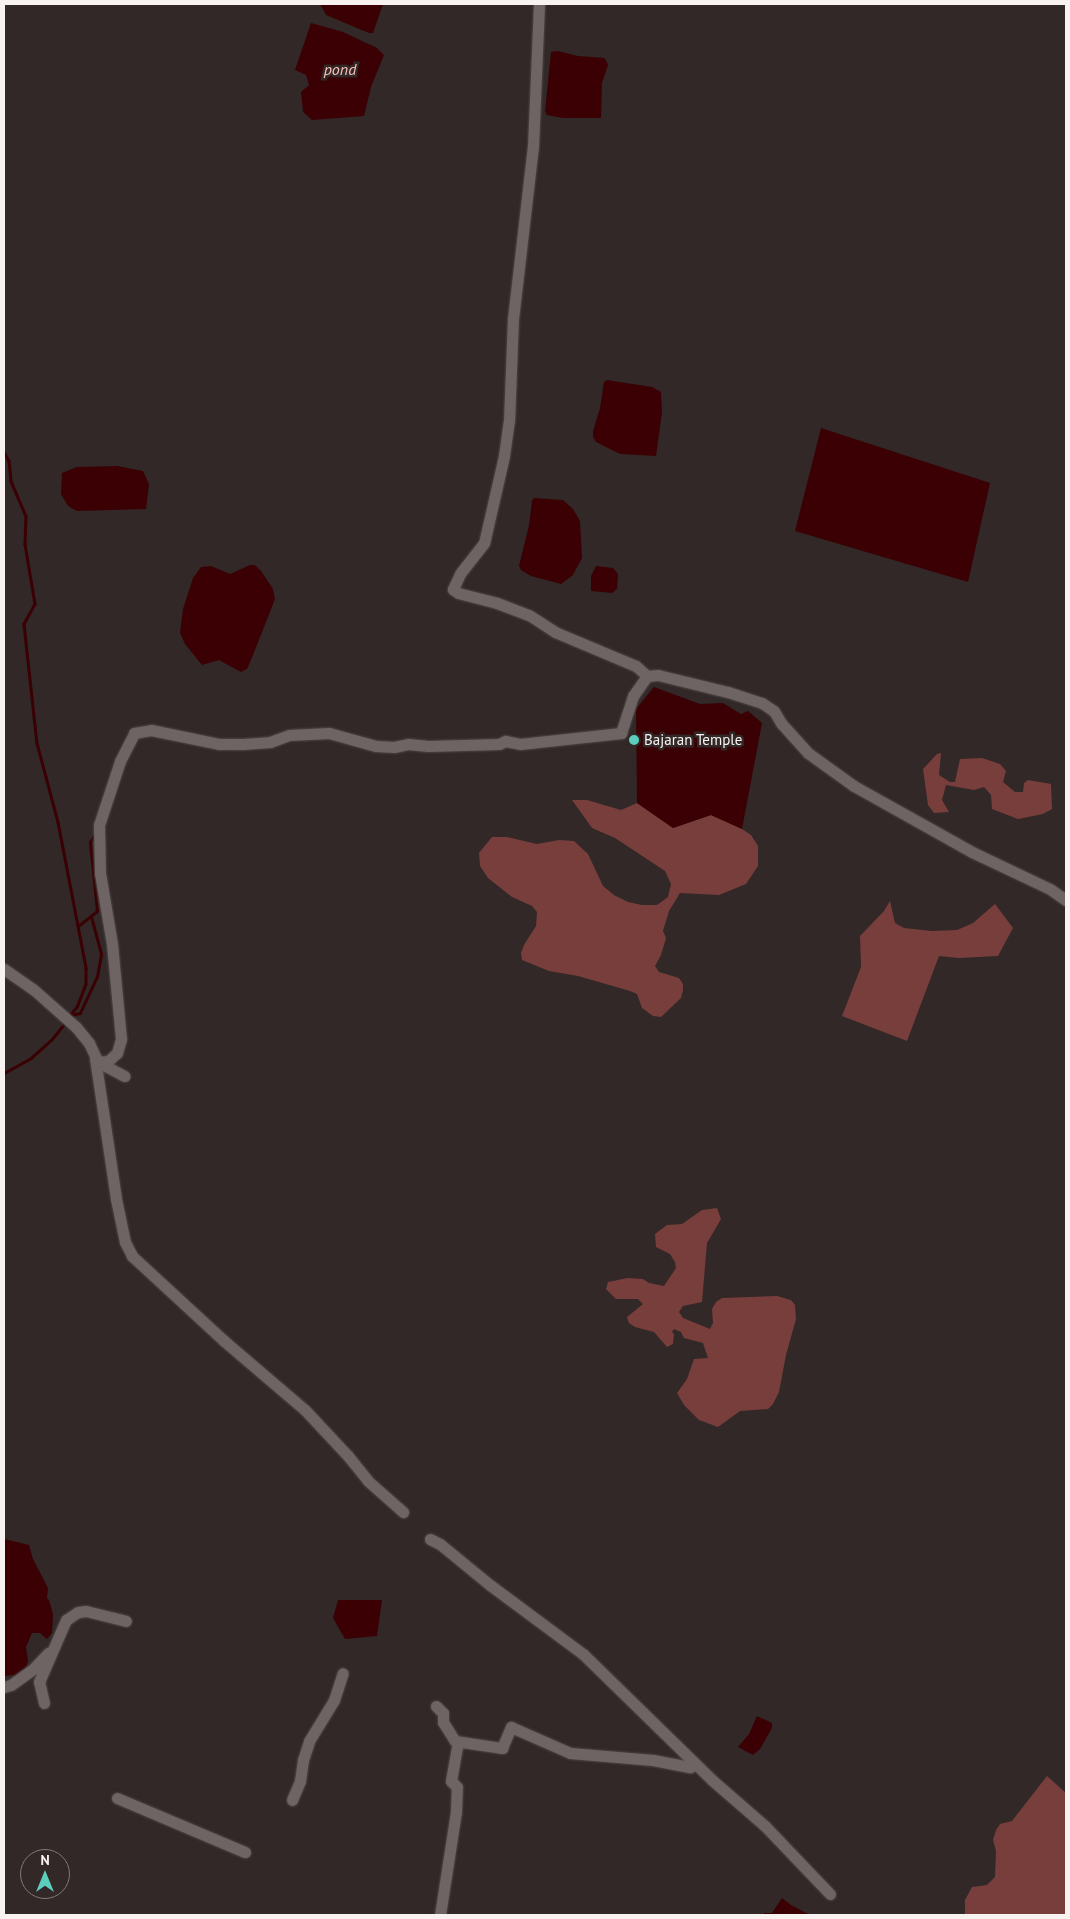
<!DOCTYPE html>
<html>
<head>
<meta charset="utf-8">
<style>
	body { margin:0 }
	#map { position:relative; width:1070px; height:1919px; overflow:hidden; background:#312827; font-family:"PT Sans",sans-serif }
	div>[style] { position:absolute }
	.green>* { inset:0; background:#783e3b }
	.water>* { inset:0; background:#3a0003 }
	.stream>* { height:2.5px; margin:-1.25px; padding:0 1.25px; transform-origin:1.25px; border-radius:1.25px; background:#3a0003 }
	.roads { filter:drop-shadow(0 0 1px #4e4746) drop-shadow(0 0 1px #4e4746) }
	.minor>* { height:11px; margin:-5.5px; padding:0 5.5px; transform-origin:5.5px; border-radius:5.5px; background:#6e6463 }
	.dots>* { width:14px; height:14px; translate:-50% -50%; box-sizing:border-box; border:2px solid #312827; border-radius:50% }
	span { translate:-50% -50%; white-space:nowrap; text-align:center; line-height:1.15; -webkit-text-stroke:5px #312827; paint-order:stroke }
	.poi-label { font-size:15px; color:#f8f2f1 }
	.left { translate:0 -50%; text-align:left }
	.water-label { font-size:16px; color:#fec0bb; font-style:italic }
	.frame { position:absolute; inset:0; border:5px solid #f8f2f1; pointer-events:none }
	.north { position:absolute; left:20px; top:1849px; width:50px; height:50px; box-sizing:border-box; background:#312827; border:1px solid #817978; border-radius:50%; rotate:0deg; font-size:14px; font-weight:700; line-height:20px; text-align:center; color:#f8f2f1 }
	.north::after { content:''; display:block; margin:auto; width:18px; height:22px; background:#5bcebc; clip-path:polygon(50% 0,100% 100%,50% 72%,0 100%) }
</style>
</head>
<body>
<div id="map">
	<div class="green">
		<div style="clip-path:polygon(941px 753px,939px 775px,950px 782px,955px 782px,960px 759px,982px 758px,1000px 764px,1006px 771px,1003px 782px,1015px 792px,1023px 792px,1024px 783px,1028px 780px,1051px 784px,1052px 809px,1043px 814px,1018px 819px,992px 809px,991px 795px,984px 787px,974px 790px,946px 785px,942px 800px,949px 812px,934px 813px,928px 805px,923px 769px,937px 754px)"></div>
		<div style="clip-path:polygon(572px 800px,587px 800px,621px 810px,637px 803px,673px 828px,711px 815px,742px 829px,751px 835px,758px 846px,758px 866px,746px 884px,719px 895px,680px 893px,669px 911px,663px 931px,666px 938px,661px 955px,655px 966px,659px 972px,679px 978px,683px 984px,683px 990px,681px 998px,661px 1017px,653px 1016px,642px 1008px,637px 994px,630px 991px,578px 976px,549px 971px,522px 960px,521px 953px,524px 945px,536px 926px,537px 912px,532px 906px,512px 897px,488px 878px,480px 866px,479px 853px,492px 837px,507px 837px,537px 844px,559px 840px,574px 841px,588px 854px,603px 886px,614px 895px,628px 902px,642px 905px,657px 905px,668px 897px,671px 884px,665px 871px,615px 838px,592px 828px)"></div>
		<div style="clip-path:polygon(890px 901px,895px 923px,904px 928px,932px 931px,957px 930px,973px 923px,995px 904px,1013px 928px,998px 956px,959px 958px,939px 956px,907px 1041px,842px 1016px,861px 967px,860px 936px,884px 911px)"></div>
		<div style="clip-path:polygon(717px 1208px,721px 1219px,707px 1243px,702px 1302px,683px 1306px,679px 1312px,683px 1318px,710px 1329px,713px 1323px,712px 1309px,716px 1302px,722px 1298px,777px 1296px,791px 1300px,795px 1305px,796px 1319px,786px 1355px,779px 1392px,773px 1404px,768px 1409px,740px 1411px,718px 1427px,699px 1420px,684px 1405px,677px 1393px,687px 1379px,694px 1359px,708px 1358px,703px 1343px,684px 1338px,681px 1332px,674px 1329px,672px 1332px,674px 1334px,673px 1344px,667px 1347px,654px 1332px,635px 1327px,629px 1323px,627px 1317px,643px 1304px,638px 1299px,616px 1299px,606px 1289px,608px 1282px,628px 1278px,643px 1279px,649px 1283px,664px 1286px,676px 1268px,675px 1262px,670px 1254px,656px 1247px,655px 1234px,667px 1225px,682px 1224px,702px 1210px)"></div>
		<div style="clip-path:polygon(1047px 1776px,1066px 1793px,1066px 1915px,965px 1915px,965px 1900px,972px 1887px,987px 1885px,995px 1877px,996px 1851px,993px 1840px,996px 1830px,1000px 1824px,1012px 1821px)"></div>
	</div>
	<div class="water">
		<div style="clip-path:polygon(320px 4px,383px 4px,373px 33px,369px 33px,326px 15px)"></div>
		<div style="clip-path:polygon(311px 23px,343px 32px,377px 48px,384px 55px,371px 87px,364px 116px,312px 120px,303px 112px,301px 92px,309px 85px,306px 75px,295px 70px)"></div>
		<div style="clip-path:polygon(558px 51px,578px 56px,604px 58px,607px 62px,608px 65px,602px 83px,601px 118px,563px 118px,547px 115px,545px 111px,551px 52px)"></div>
		<div style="clip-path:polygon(607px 380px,652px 387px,661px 392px,662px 412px,656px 456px,620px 454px,596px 442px,593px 437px,593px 431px,600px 408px,604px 382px)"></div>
		<div style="clip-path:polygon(821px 428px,990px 483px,968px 582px,795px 531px)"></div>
		<div style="clip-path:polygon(117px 466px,143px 471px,149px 484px,146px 509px,77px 511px,68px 506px,61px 494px,62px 473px,77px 467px)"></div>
		<div style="clip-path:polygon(534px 498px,563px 500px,573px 509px,580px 521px,582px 558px,573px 575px,561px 584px,531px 576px,521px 570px,519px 566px,529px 525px,532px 501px)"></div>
		<div style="clip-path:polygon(250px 565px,255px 565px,261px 571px,273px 589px,275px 599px,251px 660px,247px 669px,241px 672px,219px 660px,202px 665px,185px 644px,180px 633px,183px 609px,193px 578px,201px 567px,211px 566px,230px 574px)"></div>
		<div style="clip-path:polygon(596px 566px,613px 568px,618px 574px,617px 589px,612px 593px,591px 591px,591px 576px)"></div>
		<div style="clip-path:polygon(654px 687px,700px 704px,723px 703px,741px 714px,748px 711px,762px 723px,742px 829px,711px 815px,673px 828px,637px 803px,636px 709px)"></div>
		<div style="clip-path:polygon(4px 1539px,29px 1545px,33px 1559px,48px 1588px,47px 1598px,49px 1600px,53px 1614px,52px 1633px,47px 1639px,40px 1633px,32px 1633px,26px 1647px,28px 1661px,26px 1667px,15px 1675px,4px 1676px)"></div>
		<div style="clip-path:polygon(338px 1600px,382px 1600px,377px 1636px,345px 1639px,333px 1618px)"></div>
		<div style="clip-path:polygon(757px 1716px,772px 1723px,772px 1728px,760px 1749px,753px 1755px,738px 1747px,749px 1734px)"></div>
		<div style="clip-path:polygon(782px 1898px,791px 1905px,810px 1915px,764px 1915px,764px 1913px,772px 1913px)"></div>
	</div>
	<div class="stream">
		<div style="left:4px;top:452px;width:10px;rotate:61deg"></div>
		<div style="left:9px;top:461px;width:20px;rotate:84deg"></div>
		<div style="left:11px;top:481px;width:38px;rotate:67deg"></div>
		<div style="left:26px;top:516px;width:28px;rotate:92deg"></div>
		<div style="left:25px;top:544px;width:61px;rotate:80.5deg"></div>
		<div style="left:35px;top:604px;width:23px;rotate:119deg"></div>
		<div style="left:24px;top:624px;width:120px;rotate:83.8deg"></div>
		<div style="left:37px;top:743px;width:82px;rotate:75.1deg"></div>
		<div style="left:58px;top:822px;width:149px;rotate:79.1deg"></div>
		<div style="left:86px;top:968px;width:16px;rotate:90deg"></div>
		<div style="left:86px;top:984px;width:25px;rotate:111deg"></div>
		<div style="left:77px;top:1007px;width:13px;rotate:129deg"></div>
		<div style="left:78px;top:926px;width:24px;rotate:-38deg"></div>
		<div style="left:97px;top:911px;width:69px;rotate:-95.8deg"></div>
		<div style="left:90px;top:842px;width:7px;rotate:-56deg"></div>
		<div style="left:70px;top:1015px;width:10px;rotate:-11deg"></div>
		<div style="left:80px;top:1013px;width:40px;rotate:-65deg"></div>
		<div style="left:97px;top:977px;width:23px;rotate:-80deg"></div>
		<div style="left:101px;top:954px;width:39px;rotate:-105deg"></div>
		<div style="left:4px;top:1073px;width:31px;rotate:-29deg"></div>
		<div style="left:31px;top:1058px;width:28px;rotate:-42deg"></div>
		<div style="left:52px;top:1039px;width:21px;rotate:-51deg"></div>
	</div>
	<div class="roads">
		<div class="minor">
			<div style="left:539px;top:4px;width:142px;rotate:92.4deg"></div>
			<div style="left:533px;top:146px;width:173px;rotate:96.6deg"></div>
			<div style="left:513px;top:318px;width:102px;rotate:92.2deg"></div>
			<div style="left:509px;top:420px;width:36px;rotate:98deg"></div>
			<div style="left:504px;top:456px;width:89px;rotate:102.9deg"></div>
			<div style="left:484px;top:543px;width:39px;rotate:128deg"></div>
			<div style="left:460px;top:574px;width:17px;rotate:115deg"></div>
			<div style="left:453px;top:589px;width:6px;rotate:39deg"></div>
			<div style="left:458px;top:593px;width:40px;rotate:14.4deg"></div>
			<div style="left:497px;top:603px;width:34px;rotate:21deg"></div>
			<div style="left:529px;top:615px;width:31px;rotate:33deg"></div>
			<div style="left:555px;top:632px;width:88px;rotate:22.8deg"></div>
			<div style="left:636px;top:666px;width:15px;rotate:42deg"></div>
			<div style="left:647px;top:676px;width:11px;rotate:-5deg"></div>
			<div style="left:658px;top:675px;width:72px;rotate:13.7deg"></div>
			<div style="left:728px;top:692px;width:36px;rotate:18deg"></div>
			<div style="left:762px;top:703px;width:14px;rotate:34deg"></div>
			<div style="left:774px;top:711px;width:14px;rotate:60deg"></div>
			<div style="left:781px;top:723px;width:40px;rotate:48deg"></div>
			<div style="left:808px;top:753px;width:57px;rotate:35.7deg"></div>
			<div style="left:854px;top:786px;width:135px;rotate:29.2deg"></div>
			<div style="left:972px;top:852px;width:86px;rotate:25.4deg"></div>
			<div style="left:1050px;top:889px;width:19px;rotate:35deg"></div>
			<div style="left:4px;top:969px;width:35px;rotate:35deg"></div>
			<div style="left:33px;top:989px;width:57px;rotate:41.5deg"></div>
			<div style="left:76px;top:1027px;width:21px;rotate:51deg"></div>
			<div style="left:89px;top:1043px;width:21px;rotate:65deg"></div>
			<div style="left:98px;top:1062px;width:30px;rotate:28deg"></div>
			<div style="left:95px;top:1058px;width:143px;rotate:81.5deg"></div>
			<div style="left:116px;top:1199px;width:44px;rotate:78.2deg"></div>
			<div style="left:125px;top:1242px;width:16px;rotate:63deg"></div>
			<div style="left:132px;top:1256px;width:124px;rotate:42.7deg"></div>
			<div style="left:223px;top:1340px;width:108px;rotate:40.5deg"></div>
			<div style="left:305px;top:1410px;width:63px;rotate:46.9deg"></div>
			<div style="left:348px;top:1456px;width:32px;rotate:51deg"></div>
			<div style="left:368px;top:1481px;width:47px;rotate:41.5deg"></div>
			<div style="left:98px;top:1062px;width:10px;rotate:-6deg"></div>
			<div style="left:108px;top:1061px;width:12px;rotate:-42deg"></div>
			<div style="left:117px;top:1053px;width:15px;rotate:-74deg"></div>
			<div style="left:121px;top:1039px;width:95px;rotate:-95.4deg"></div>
			<div style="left:112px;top:944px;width:72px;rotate:-99.6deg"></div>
			<div style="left:100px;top:873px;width:48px;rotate:-91.2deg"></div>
			<div style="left:99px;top:825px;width:67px;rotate:-71.8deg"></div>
			<div style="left:120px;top:761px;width:31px;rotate:-63deg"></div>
			<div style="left:134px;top:733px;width:17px;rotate:-10deg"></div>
			<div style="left:151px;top:730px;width:69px;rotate:11.6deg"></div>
			<div style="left:219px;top:744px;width:24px"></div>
			<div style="left:243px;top:744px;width:27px;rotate:-4deg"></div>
			<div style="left:270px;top:742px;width:20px;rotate:-20deg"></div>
			<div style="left:289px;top:735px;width:40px;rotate:-2.9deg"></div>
			<div style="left:329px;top:733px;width:49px;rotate:15.5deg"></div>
			<div style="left:376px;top:746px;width:18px;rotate:3deg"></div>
			<div style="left:394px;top:747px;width:14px;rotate:-12deg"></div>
			<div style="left:408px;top:744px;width:20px;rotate:6deg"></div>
			<div style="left:428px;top:746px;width:71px;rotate:-1.6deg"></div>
			<div style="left:499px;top:744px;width:7px;rotate:-27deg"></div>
			<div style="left:505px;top:741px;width:15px;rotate:11deg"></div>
			<div style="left:520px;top:744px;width:102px;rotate:-6.2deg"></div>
			<div style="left:621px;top:733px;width:39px;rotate:-72deg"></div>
			<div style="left:633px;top:696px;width:24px;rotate:-55deg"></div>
			<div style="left:430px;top:1539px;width:11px;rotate:27deg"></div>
			<div style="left:440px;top:1544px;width:65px;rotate:39.4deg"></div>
			<div style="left:490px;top:1585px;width:116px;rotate:36.6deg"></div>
			<div style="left:583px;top:1654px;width:180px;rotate:44.3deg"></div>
			<div style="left:712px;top:1780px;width:70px;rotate:41deg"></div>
			<div style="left:765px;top:1826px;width:94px;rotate:46.3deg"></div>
			<div style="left:4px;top:1687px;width:7px;rotate:-16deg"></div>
			<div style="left:11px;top:1685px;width:29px;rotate:-36deg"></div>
			<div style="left:34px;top:1668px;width:21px;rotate:-47deg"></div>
			<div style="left:44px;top:1703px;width:22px;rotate:-103deg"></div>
			<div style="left:39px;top:1682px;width:68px;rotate:-66.5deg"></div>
			<div style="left:66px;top:1620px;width:14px;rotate:-34deg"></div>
			<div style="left:78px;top:1612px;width:8px;rotate:-7deg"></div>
			<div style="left:86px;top:1611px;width:41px;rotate:14deg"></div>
			<div style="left:436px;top:1706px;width:10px;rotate:45deg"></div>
			<div style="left:443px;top:1713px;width:9px;rotate:90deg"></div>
			<div style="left:443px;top:1722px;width:22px;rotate:58deg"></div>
			<div style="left:455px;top:1741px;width:48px;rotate:8.5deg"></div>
			<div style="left:502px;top:1748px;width:23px;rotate:-67deg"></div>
			<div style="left:511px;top:1727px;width:64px;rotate:23.8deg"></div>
			<div style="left:570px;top:1753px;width:83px;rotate:4.8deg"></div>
			<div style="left:653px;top:1760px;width:38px;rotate:11deg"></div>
			<div style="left:117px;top:1798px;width:139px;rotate:22.9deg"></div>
			<div style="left:292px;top:1800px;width:21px;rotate:-67deg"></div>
			<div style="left:300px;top:1781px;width:21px;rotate:-82deg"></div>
			<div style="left:303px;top:1760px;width:20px;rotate:-72deg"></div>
			<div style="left:309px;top:1741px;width:48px;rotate:-58.6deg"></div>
			<div style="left:334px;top:1700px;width:28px;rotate:-72deg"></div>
			<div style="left:440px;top:1915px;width:104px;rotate:-81.2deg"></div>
			<div style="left:456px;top:1812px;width:25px;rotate:-88deg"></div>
			<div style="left:457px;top:1787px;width:8px;rotate:-135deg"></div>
			<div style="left:451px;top:1781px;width:40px;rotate:-80deg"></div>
		</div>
	</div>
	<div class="dots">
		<div style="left:634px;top:740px;background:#5bcebc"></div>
	</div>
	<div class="poi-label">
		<span class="left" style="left:644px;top:740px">Bajaran Temple</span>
	</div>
	<div class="water-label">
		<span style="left:340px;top:69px">pond</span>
	</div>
	<div class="frame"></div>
	<div class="north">N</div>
</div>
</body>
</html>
